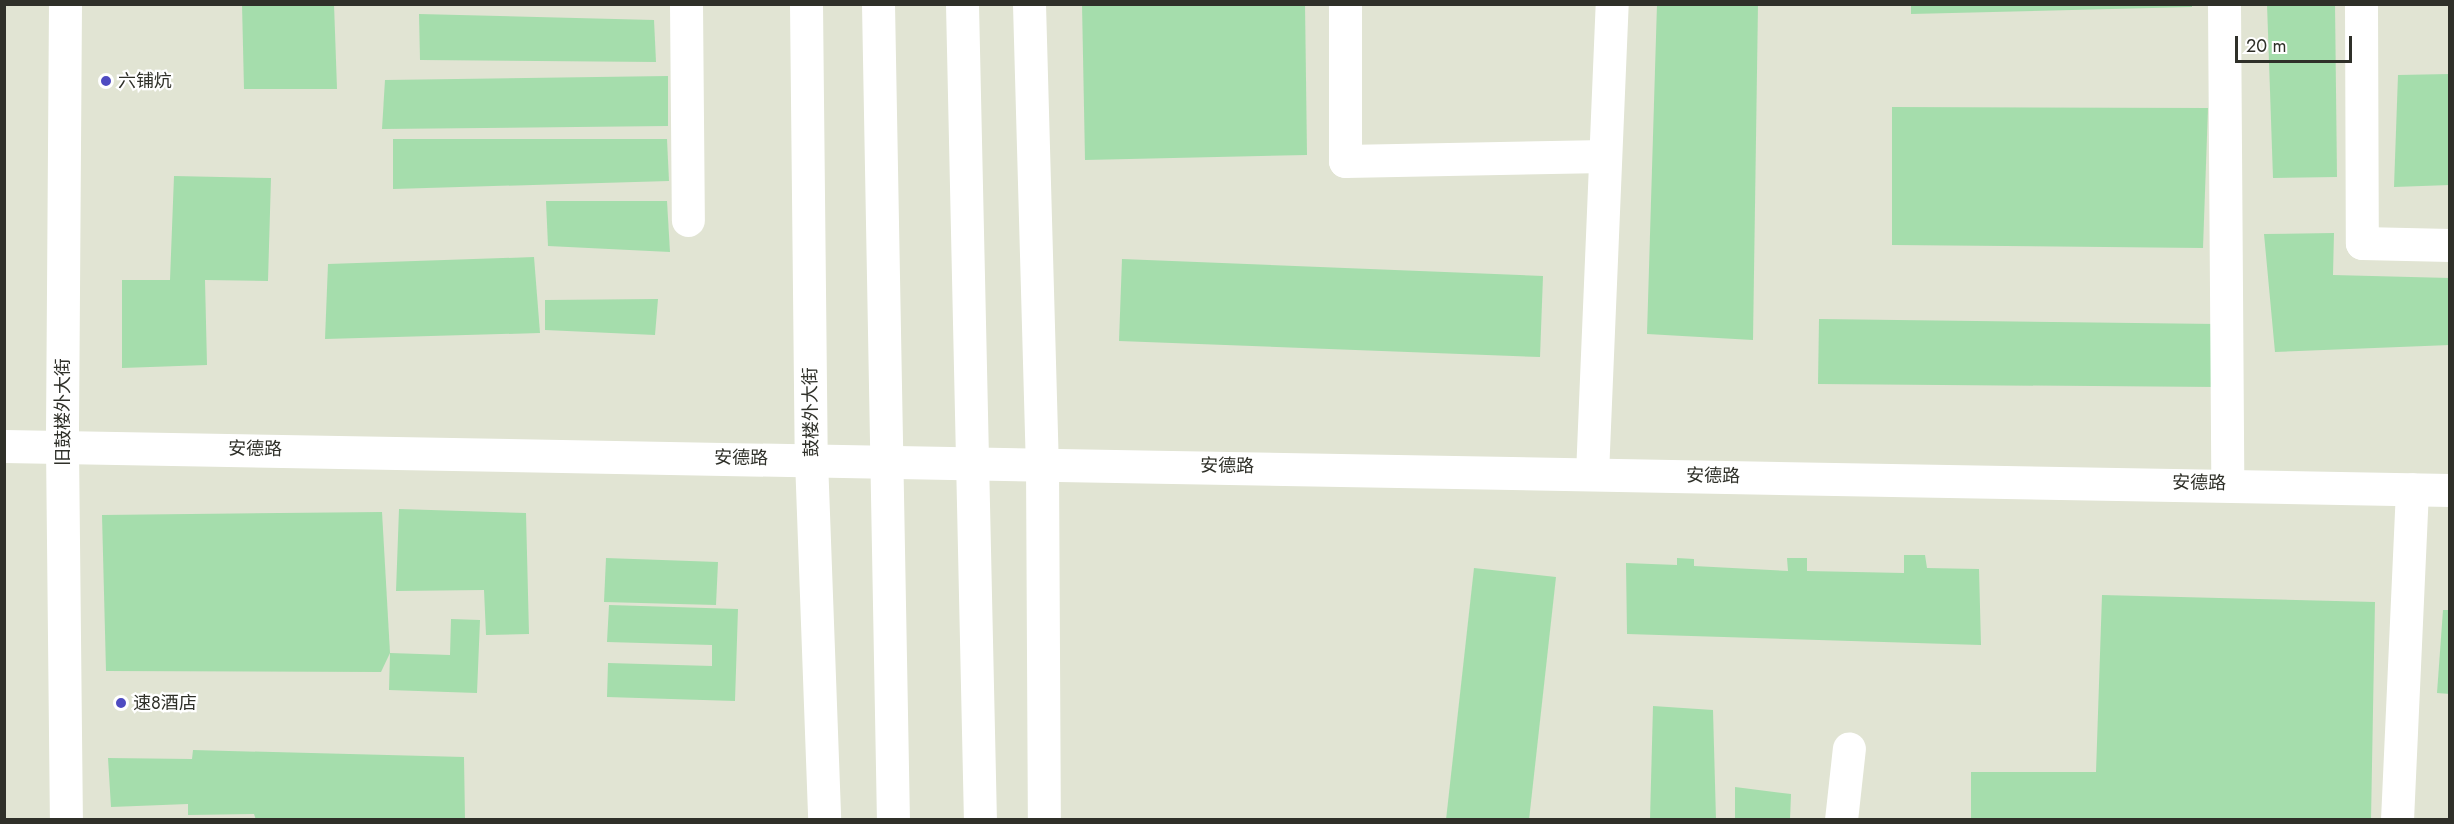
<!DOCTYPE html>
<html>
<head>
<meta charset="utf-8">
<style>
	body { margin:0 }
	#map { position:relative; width:2454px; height:824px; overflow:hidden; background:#e1e4d3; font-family:Jost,"Noto Sans SC",sans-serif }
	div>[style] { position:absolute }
	.building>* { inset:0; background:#a5ddac }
	.minor>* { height:33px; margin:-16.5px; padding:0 16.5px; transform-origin:16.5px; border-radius:16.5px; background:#fff }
	.major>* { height:33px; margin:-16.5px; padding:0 16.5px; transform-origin:16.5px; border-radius:16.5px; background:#fff }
	.dots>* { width:16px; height:16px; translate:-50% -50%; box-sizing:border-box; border:3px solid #fff; border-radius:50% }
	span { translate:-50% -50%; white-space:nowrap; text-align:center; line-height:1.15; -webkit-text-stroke:4.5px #fff; paint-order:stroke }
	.poi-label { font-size:18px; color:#2f3029 }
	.left { translate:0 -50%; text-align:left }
	.street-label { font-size:18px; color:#2f3029 }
	.frame { position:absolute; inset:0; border:6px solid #2f3029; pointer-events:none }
	.scale { position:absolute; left:2235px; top:36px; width:117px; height:27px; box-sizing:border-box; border:3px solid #2f3029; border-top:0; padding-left:8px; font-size:18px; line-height:21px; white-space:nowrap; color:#2f3029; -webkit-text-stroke:4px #fff; paint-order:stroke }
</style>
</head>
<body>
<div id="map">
	<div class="building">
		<div style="clip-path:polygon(242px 4px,334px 4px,337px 89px,244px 89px)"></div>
		<div style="clip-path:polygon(1082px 4px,1305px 4px,1307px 155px,1085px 160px)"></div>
		<div style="clip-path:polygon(1657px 4px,1758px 4px,1753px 340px,1647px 334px)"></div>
		<div style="clip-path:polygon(1911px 4px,2192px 4px,2192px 7px,1911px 14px)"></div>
		<div style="clip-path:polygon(2267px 4px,2335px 4px,2337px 177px,2273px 178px)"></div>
		<div style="clip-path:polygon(419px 14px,654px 20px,656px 62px,420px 60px)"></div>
		<div style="clip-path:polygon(2450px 74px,2450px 185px,2394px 187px,2398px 75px)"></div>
		<div style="clip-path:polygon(668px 76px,668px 126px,382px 129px,385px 80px)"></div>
		<div style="clip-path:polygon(1892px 107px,2208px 108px,2203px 248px,1892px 245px)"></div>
		<div style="clip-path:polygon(393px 139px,667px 139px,669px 181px,393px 189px)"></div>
		<div style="clip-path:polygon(174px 176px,271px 178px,268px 281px,205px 280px,207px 365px,122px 368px,122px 280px,170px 280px)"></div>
		<div style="clip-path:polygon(546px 201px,667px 201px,670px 252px,548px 246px)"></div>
		<div style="clip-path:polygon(2334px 233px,2333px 275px,2450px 278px,2450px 345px,2275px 352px,2264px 234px)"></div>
		<div style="clip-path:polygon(534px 257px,540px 333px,325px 339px,328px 264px)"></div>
		<div style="clip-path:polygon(1122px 259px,1543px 276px,1540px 357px,1119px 341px)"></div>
		<div style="clip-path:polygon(658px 299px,655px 335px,545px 330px,545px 300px)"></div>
		<div style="clip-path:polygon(1819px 319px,2217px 324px,2216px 387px,1818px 384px)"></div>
		<div style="clip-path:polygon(399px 509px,526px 513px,529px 634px,486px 635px,484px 590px,396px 591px)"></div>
		<div style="clip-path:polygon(382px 512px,390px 653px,381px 672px,106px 671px,102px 515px)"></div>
		<div style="clip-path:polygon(1904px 555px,1925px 555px,1927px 568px,1979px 569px,1981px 645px,1627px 634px,1626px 563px,1677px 565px,1677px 558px,1694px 559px,1694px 566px,1788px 571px,1787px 558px,1807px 558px,1807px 571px,1904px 573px)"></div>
		<div style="clip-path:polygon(606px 558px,718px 562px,716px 605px,604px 602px)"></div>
		<div style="clip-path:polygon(1474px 568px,1556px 577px,1529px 820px,1446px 820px)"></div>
		<div style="clip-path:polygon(2102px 595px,2375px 602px,2371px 820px,1971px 820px,1971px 772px,2096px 772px)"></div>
		<div style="clip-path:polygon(609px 605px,738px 609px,735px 701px,607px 697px,608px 663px,712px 666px,712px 645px,607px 642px)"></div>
		<div style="clip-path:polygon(2443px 610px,2450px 610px,2450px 694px,2437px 693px)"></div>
		<div style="clip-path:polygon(451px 619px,480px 620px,477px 693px,389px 690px,390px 653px,450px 655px)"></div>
		<div style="clip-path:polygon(1653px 706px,1713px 710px,1716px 820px,1650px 820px)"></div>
		<div style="clip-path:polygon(193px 750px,464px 757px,465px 820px,256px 820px,254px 814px,188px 815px,188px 804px,111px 807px,108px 758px,192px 759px)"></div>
		<div style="clip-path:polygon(1735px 787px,1791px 794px,1790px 820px,1735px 820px)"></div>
	</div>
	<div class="minor">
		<div style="left:686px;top:4px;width:216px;rotate:89.5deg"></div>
		<div style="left:806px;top:4px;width:455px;rotate:89.4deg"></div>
		<div style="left:811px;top:459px;width:361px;rotate:87.9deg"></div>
		<div style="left:1029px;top:4px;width:459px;rotate:88.4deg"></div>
		<div style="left:1042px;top:463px;width:357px;rotate:89.7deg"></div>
		<div style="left:1345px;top:4px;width:157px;rotate:90deg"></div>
		<div style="left:1345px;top:161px;width:260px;rotate:-1.1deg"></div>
		<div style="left:2224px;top:4px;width:479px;rotate:89.6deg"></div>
		<div style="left:2361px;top:4px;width:239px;rotate:89.8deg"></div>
		<div style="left:2362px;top:243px;width:88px;rotate:1.3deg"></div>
		<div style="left:4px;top:446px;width:2446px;rotate:1.03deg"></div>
		<div style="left:1592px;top:474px;width:470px;rotate:-87.6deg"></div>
		<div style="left:1841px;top:820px;width:72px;rotate:-83.7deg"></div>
		<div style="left:2397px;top:820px;width:331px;rotate:-87.4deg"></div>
	</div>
	<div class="major">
		<div style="left:65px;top:4px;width:442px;rotate:90.4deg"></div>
		<div style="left:62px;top:446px;width:374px;rotate:89.4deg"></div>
		<div style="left:878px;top:4px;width:816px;rotate:88.95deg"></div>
		<div style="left:962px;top:4px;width:816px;rotate:88.74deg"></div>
	</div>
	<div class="dots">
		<div style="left:106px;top:81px;background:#4e4bc1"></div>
		<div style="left:121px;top:703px;background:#4e4bc1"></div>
	</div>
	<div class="poi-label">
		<span class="left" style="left:118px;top:81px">六铺炕</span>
		<span class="left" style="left:133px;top:703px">速8酒店</span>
	</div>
	<div class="street-label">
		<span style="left:63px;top:412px;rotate:-90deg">旧鼓楼外大街</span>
		<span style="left:811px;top:412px;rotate:-91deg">鼓楼外大街</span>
		<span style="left:255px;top:449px;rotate:1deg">安德路</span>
		<span style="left:741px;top:458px;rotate:1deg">安德路</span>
		<span style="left:1227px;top:466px;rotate:1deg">安德路</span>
		<span style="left:1713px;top:476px;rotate:1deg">安德路</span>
		<span style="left:2199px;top:483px;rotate:1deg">安德路</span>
	</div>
	<div class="frame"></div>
	<div class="scale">20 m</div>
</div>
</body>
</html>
